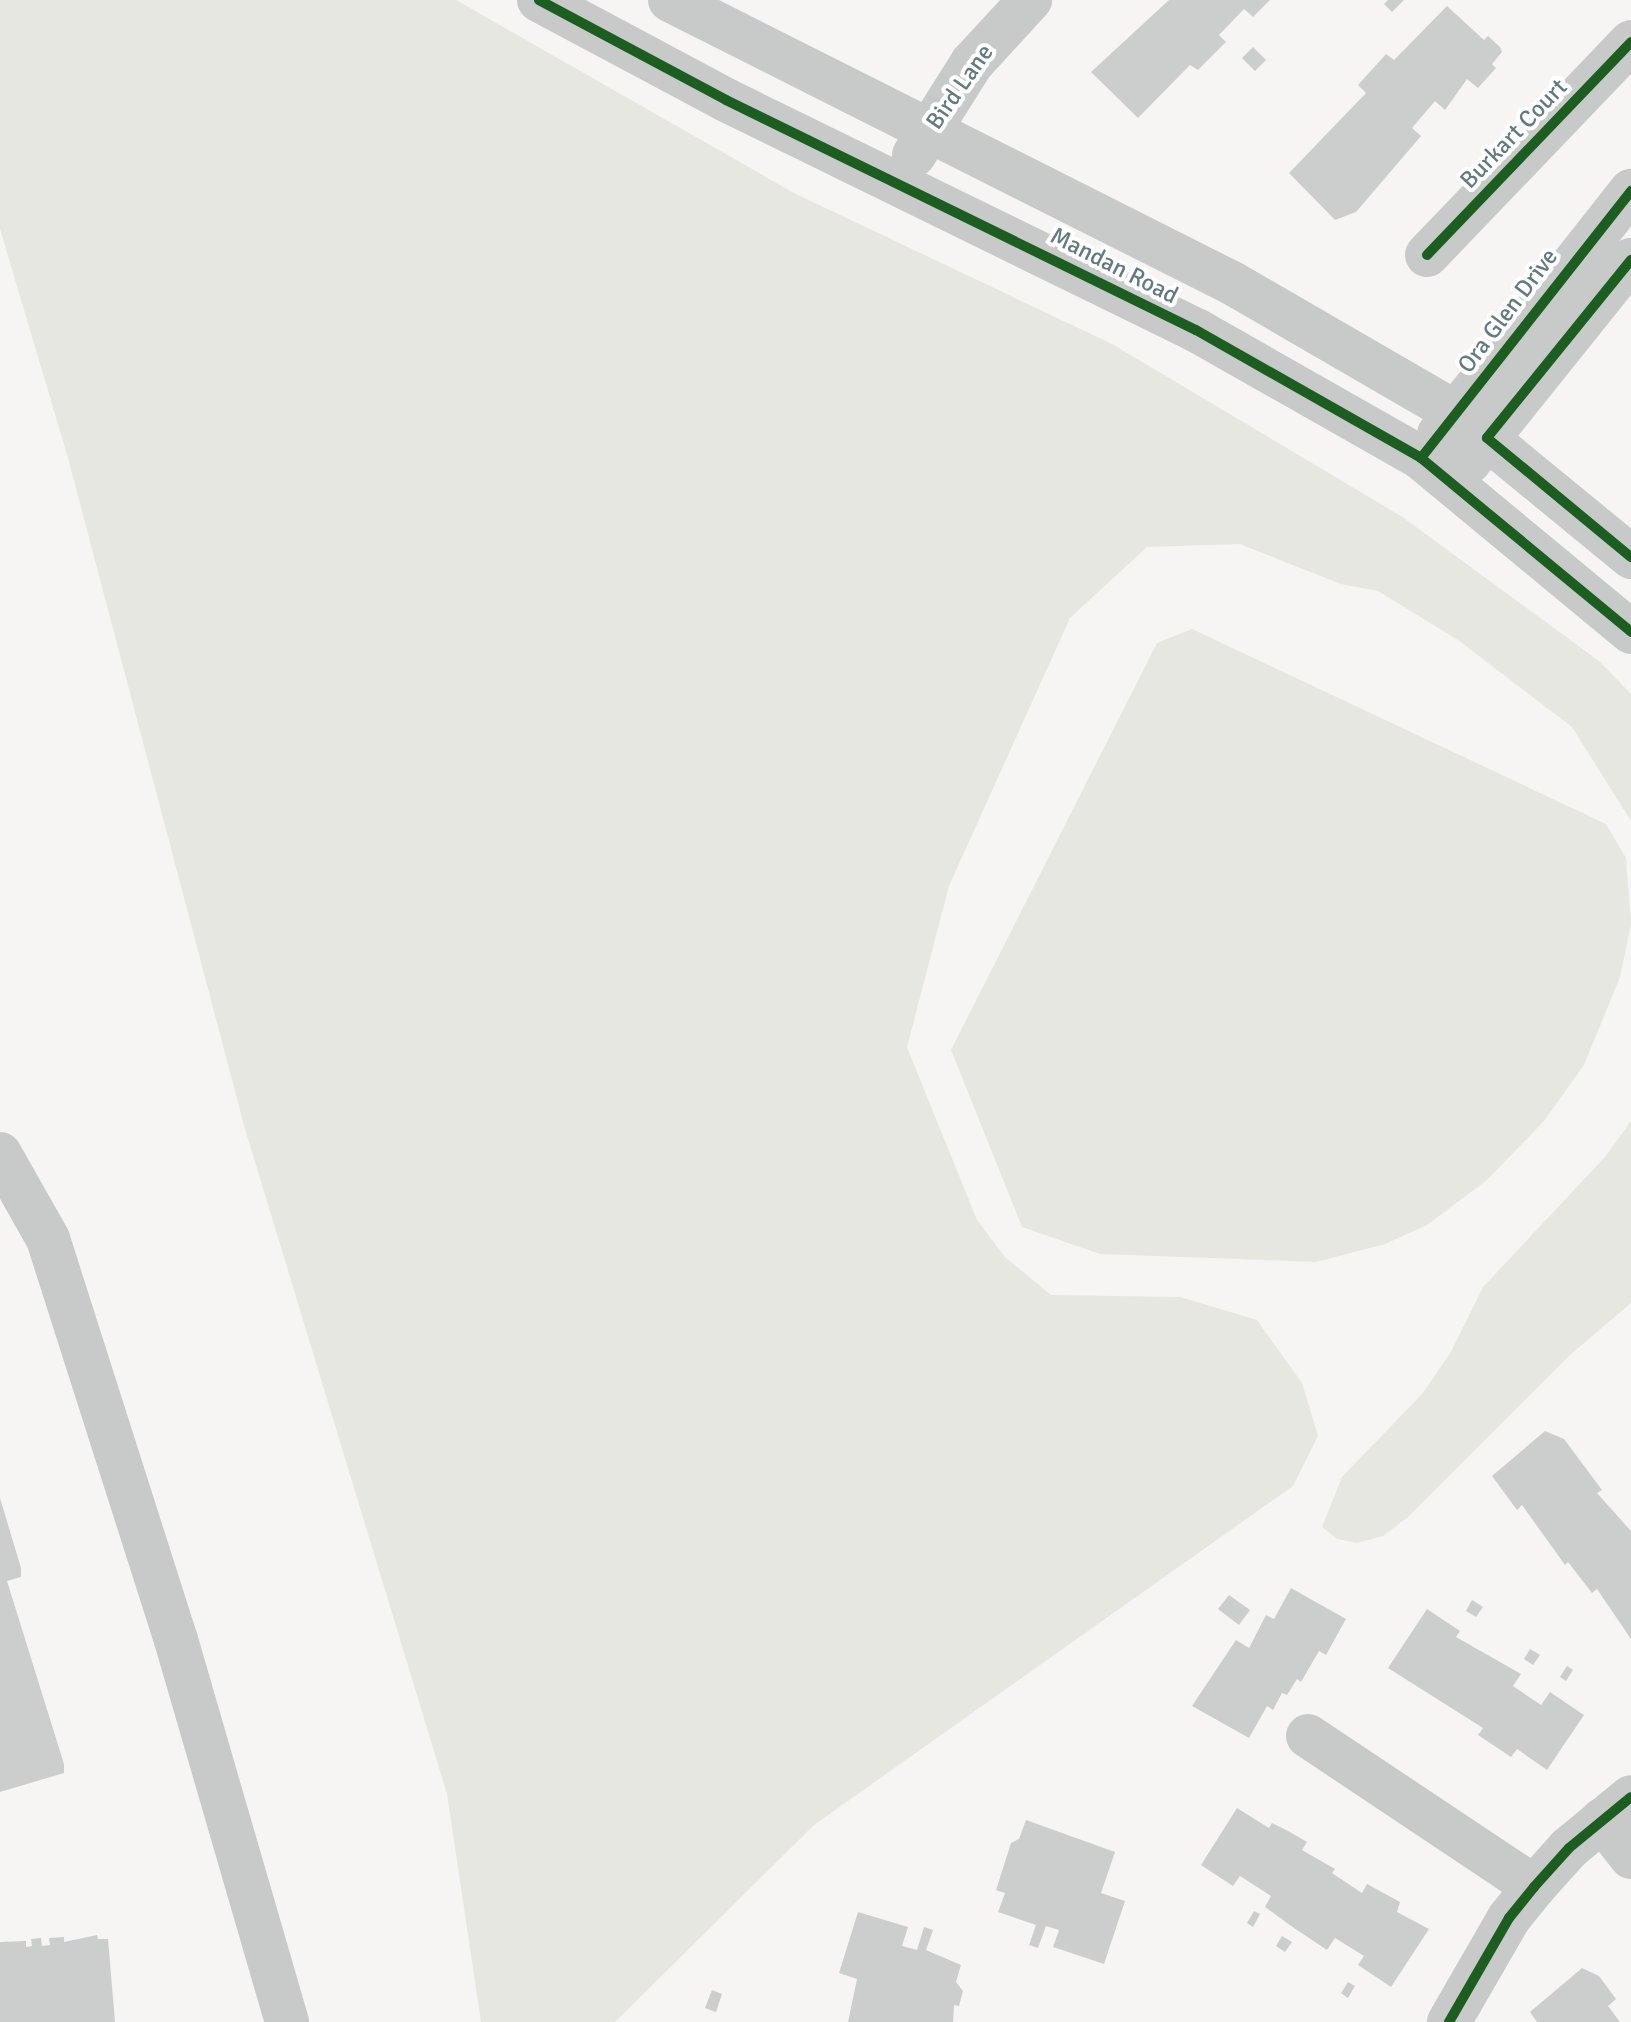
<!DOCTYPE html>
<html>
<head>
<meta charset="utf-8">
<style>
	body { margin:0 }
	#map { position:relative; width:1631px; height:2022px; overflow:hidden; background:#f6f5f4; font-family:Signika,sans-serif }
	div>[style] { position:absolute }
	.green>* { inset:0; background:#e6e7e1 }
	.building>* { inset:0; background:#cccece }
	.minor>* { height:44px; margin:-22px; padding:0 22px; transform-origin:22px; border-radius:22px; background:#c8caca }
	.cycleway>* { height:10px; margin:-5px; padding:0 5px; transform-origin:5px; border-radius:5px; background:#1b5e20 }
	span { translate:-50% -50%; white-space:nowrap; text-align:center; line-height:1.15; -webkit-text-stroke:8px #fff; paint-order:stroke }
	.street-label { font-size:24px; color:#617b80 }
</style>
</head>
<body>
<div id="map">
	<div class="green">
		<div style="clip-path:polygon(0 0,456px 0,794px 193px,1112px 344px,1401px 516px,1599px 661px,1631px 694px,1631px 821px,1572px 727px,1458px 640px,1378px 591px,1341px 584px,1240px 544px,1147px 547px,1070px 618px,949px 886px,907px 1047px,977px 1220px,1005px 1257px,1051px 1295px,1180px 1297px,1257px 1320px,1302px 1383px,1318px 1436px,1293px 1486px,814px 1825px,615px 2022px,481px 2022px,447px 1794px,245px 1129px,68px 458px,0 229px)"></div>
		<div style="clip-path:polygon(1192px 629px,1606px 824px,1626px 858px,1631px 924px,1620px 977px,1584px 1065px,1544px 1121px,1487px 1180px,1427px 1225px,1385px 1244px,1316px 1262px,1100px 1254px,1022px 1227px,951px 1050px,1157px 643px)"></div>
		<div style="clip-path:polygon(1631px 1121px,1631px 1303px,1570px 1355px,1408px 1517px,1383px 1536px,1357px 1543px,1337px 1539px,1322px 1527px,1342px 1477px,1422px 1394px,1451px 1352px,1483px 1287px,1605px 1157px)"></div>
	</div>
	<div class="building">
		<div style="clip-path:polygon(1169px 0,1270px 0,1253px 17px,1244px 9px,1219px 35px,1226px 42px,1198px 70px,1190px 65px,1138px 118px,1091px 72px)"></div>
		<div style="clip-path:polygon(1388px 0,1404px 0,1392px 12px,1384px 4px)"></div>
		<div style="clip-path:polygon(1447px 6px,1484px 40px,1488px 36px,1500px 47px,1502px 52px,1492px 64px,1496px 68px,1478px 88px,1467px 79px,1445px 110px,1435px 101px,1412px 128px,1421px 136px,1356px 212px,1335px 220px,1289px 173px,1366px 93px,1358px 85px,1386px 54px,1394px 60px)"></div>
		<div style="clip-path:polygon(1253px 47px,1266px 60px,1255px 71px,1242px 58px)"></div>
		<div style="clip-path:polygon(1545px 1431px,1564px 1439px,1602px 1490px,1597px 1493px,1631px 1531px,1631px 1639px,1597px 1589px,1592px 1593px,1568px 1562px,1565px 1565px,1522px 1505px,1517px 1510px,1492px 1476px)"></div>
		<div style="clip-path:polygon(0 1498px,21px 1568px,21px 1577px,7px 1581px,64px 1764px,64px 1773px,0 1792px)"></div>
		<div style="clip-path:polygon(1291px 1588px,1346px 1619px,1326px 1655px,1319px 1651px,1301px 1682px,1297px 1679px,1287px 1695px,1282px 1693px,1273px 1710px,1267px 1706px,1249px 1738px,1192px 1706px,1236px 1640px,1249px 1648px,1266px 1615px,1274px 1619px)"></div>
		<div style="clip-path:polygon(1229px 1595px,1250px 1610px,1239px 1625px,1218px 1609px)"></div>
		<div style="clip-path:polygon(1472px 1600px,1483px 1607px,1476px 1617px,1466px 1611px)"></div>
		<div style="clip-path:polygon(1427px 1609px,1460px 1631px,1456px 1637px,1521px 1674px,1513px 1686px,1541px 1705px,1550px 1692px,1584px 1715px,1547px 1770px,1517px 1749px,1511px 1757px,1478px 1735px,1483px 1728px,1388px 1668px)"></div>
		<div style="clip-path:polygon(1530px 1649px,1540px 1655px,1533px 1665px,1524px 1659px)"></div>
		<div style="clip-path:polygon(1567px 1666px,1573px 1670px,1566px 1681px,1560px 1677px)"></div>
		<div style="clip-path:polygon(1237px 1808px,1269px 1828px,1272px 1823px,1290px 1832px,1307px 1842px,1302px 1850px,1335px 1869px,1332px 1873px,1362px 1893px,1367px 1884px,1400px 1902px,1397px 1912px,1429px 1929px,1391px 1987px,1358px 1965px,1364px 1956px,1335px 1938px,1327px 1950px,1294px 1928px,1265px 1907px,1271px 1896px,1240px 1876px,1233px 1886px,1201px 1865px)"></div>
		<div style="clip-path:polygon(1026px 1820px,1115px 1852px,1101px 1893px,1125px 1901px,1104px 1964px,1053px 1947px,1059px 1930px,1046px 1926px,1038px 1948px,1029px 1945px,1036px 1925px,998px 1912px,1005px 1893px,996px 1890px,1011px 1843px,1019px 1839px)"></div>
		<div style="clip-path:polygon(1254px 1911px,1260px 1914px,1253px 1927px,1247px 1923px)"></div>
		<div style="clip-path:polygon(858px 1912px,908px 1927px,902px 1946px,917px 1950px,924px 1927px,933px 1930px,926px 1950px,961px 1965px,956px 1982px,963px 1991px,959px 2006px,954px 2005px,953px 2022px,848px 2022px,857px 1979px,839px 1973px)"></div>
		<div style="clip-path:polygon(97px 1935px,98px 1939px,108px 1939px,115px 2022px,0 2022px,0 1942px,26px 1941px,26px 1947px,32px 1946px,31px 1939px,41px 1938px,42px 1946px,50px 1945px,49px 1938px,64px 1937px,64px 1942px)"></div>
		<div style="clip-path:polygon(1282px 1936px,1292px 1942px,1285px 1952px,1276px 1946px)"></div>
		<div style="clip-path:polygon(1582px 1968px,1599px 1976px,1616px 1999px,1608px 2006px,1620px 2022px,1537px 2022px,1530px 2012px)"></div>
		<div style="clip-path:polygon(1348px 1982px,1355px 1986px,1348px 1998px,1341px 1993px)"></div>
		<div style="clip-path:polygon(712px 1990px,722px 1994px,716px 2012px,705px 2008px)"></div>
	</div>
	<div class="minor">
		<div style="left:539px;top:0;width:212px;rotate:28.1deg"></div>
		<div style="left:726px;top:100px;width:523px;rotate:26.08deg"></div>
		<div style="left:1196px;top:330px;width:259px;rotate:29.6deg"></div>
		<div style="left:1421px;top:458px;width:273px;rotate:39.6deg"></div>
		<div style="left:670px;top:0;width:629px;rotate:26.73deg"></div>
		<div style="left:1232px;top:283px;width:259px;rotate:30.1deg"></div>
		<div style="left:1456px;top:413px;width:227px;rotate:39.4deg"></div>
		<div style="left:914px;top:155px;width:109px;rotate:-57.8deg"></div>
		<div style="left:972px;top:63px;width:86px;rotate:-47.4deg"></div>
		<div style="left:1427px;top:255px;width:295px;rotate:-46.2deg"></div>
		<div style="left:1439px;top:434px;width:310px;rotate:-51.7deg"></div>
		<div style="left:1469px;top:462px;width:259px;rotate:-51.3deg"></div>
		<div style="left:0;top:1154px;width:98px;rotate:60.5deg"></div>
		<div style="left:48px;top:1239px;width:421px;rotate:72.3deg"></div>
		<div style="left:176px;top:1640px;width:398px;rotate:73.8deg"></div>
		<div style="left:1308px;top:1736px;width:272px;rotate:33.7deg"></div>
		<div style="left:1602px;top:1820px;width:47px;rotate:51.9deg"></div>
		<div style="left:1449px;top:2022px;width:120px;rotate:-60deg"></div>
		<div style="left:1509px;top:1918px;width:40px;rotate:-51deg"></div>
		<div style="left:1534px;top:1887px;width:52px;rotate:-48.1deg"></div>
		<div style="left:1569px;top:1848px;width:80px;rotate:-39.4deg"></div>
	</div>
	<div class="cycleway">
		<div style="left:539px;top:0;width:212px;rotate:28.1deg"></div>
		<div style="left:726px;top:100px;width:523px;rotate:26.08deg"></div>
		<div style="left:1196px;top:330px;width:259px;rotate:29.6deg"></div>
		<div style="left:1421px;top:458px;width:273px;rotate:39.6deg"></div>
		<div style="left:1427px;top:255px;width:295px;rotate:-46.2deg"></div>
		<div style="left:1631px;top:260px;width:229px;rotate:129deg"></div>
		<div style="left:1487px;top:438px;width:187px;rotate:39.6deg"></div>
		<div style="left:1421px;top:458px;width:340px;rotate:-51.8deg"></div>
		<div style="left:1449px;top:2022px;width:120px;rotate:-60deg"></div>
		<div style="left:1509px;top:1918px;width:40px;rotate:-51deg"></div>
		<div style="left:1534px;top:1887px;width:52px;rotate:-48.1deg"></div>
		<div style="left:1569px;top:1848px;width:80px;rotate:-39.4deg"></div>
	</div>
	<div class="street-label">
		<span style="left:960px;top:87px;rotate:-55deg">Bird Lane</span>
		<span style="left:1514px;top:134px;rotate:-46deg">Burkart Court</span>
		<span style="left:1114px;top:266px;rotate:27deg">Mandan Road</span>
		<span style="left:1508px;top:311px;rotate:-53deg">Ora Glen Drive</span>
	</div>
</div>
</body>
</html>
